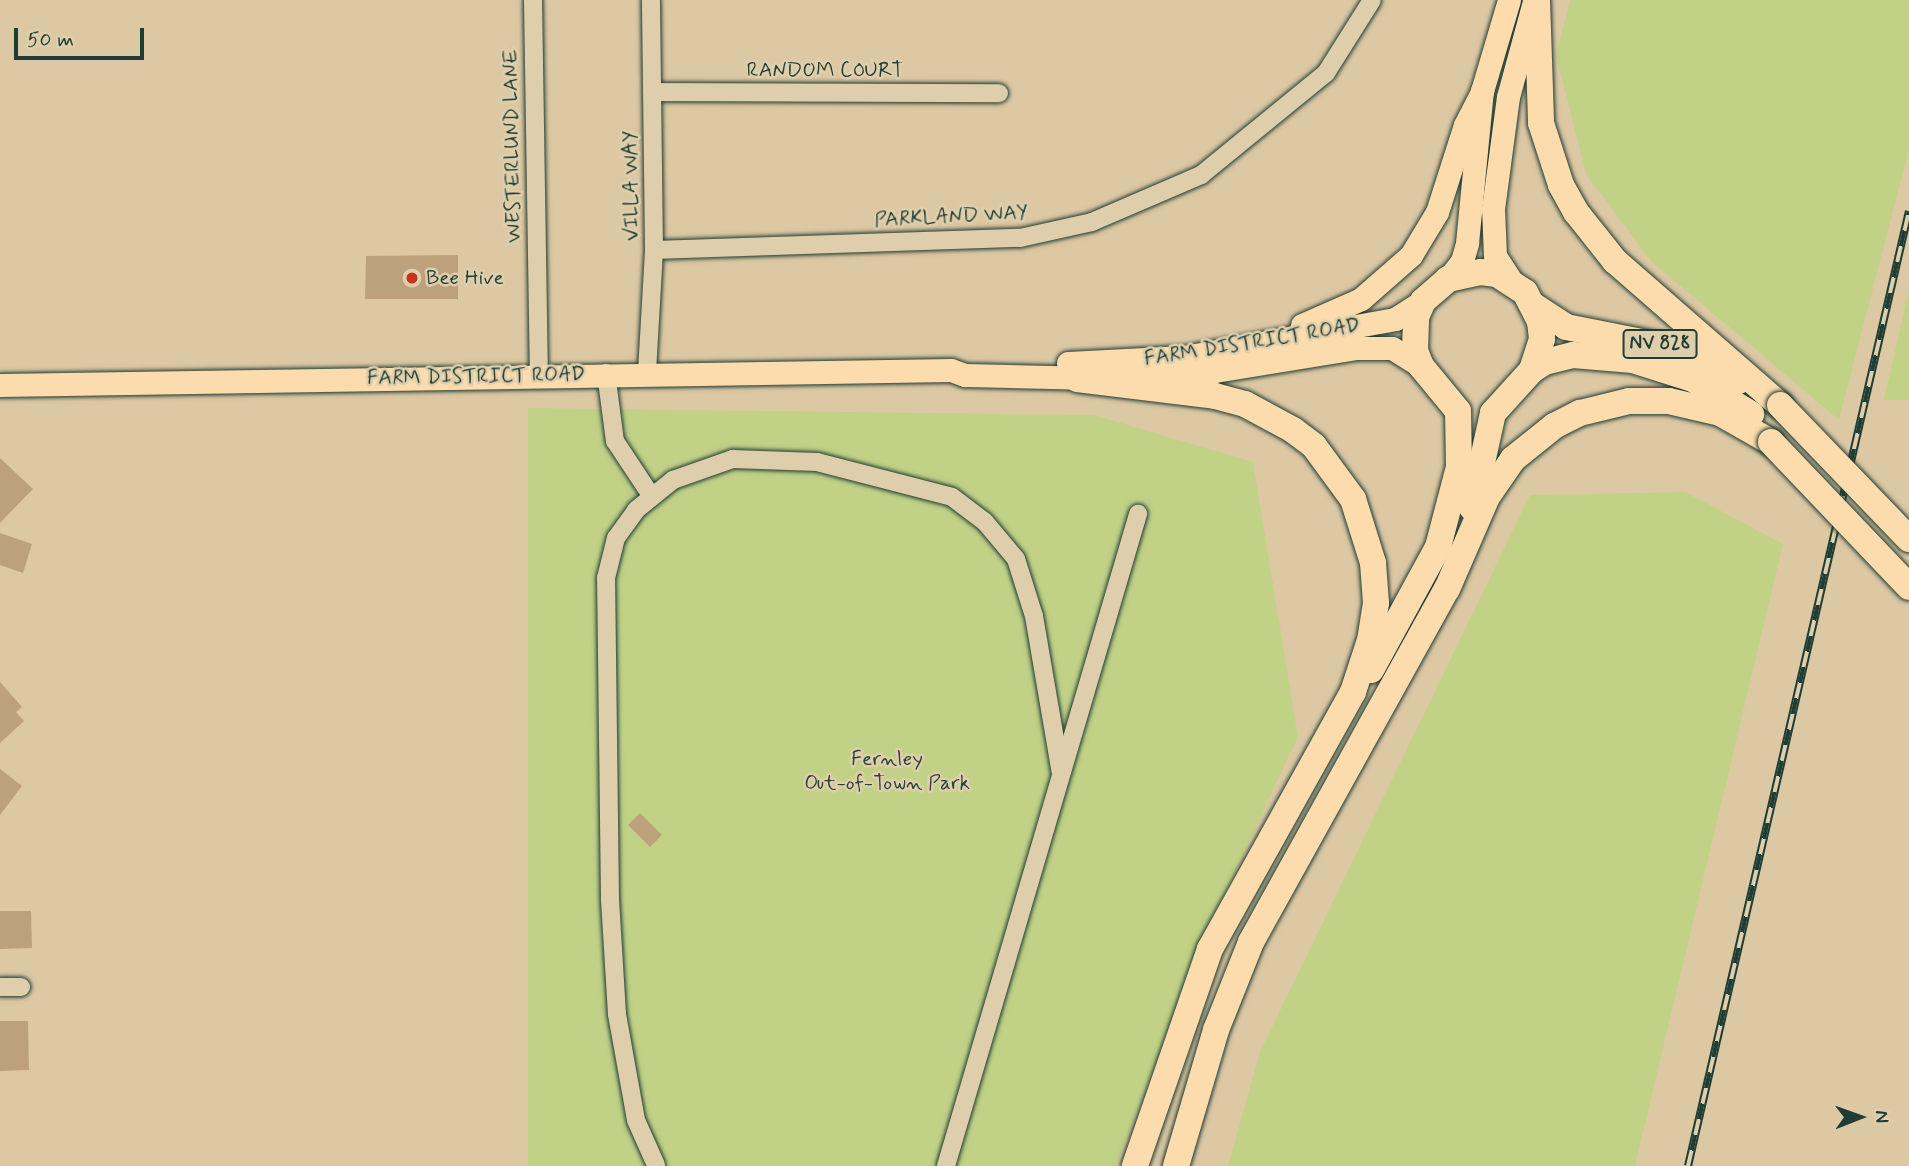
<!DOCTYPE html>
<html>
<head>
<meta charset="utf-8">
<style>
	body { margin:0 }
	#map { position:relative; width:1909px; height:1166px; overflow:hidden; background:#ddc8a4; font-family:Mynerve,sans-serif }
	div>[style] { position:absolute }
	.green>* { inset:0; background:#c1d287 }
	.building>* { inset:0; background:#bda17c }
	.roads { filter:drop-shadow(0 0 2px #1f3d34) drop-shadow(0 0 2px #1f3d34) }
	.minor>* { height:18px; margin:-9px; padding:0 9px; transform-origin:9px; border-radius:9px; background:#dfceab }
	.major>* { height:23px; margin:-11.5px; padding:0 11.5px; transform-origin:11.5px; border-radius:11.5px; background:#fcdcac }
	.highway>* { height:26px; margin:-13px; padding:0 13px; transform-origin:13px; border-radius:13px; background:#fcdcac }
	.rail>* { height:8px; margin-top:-4px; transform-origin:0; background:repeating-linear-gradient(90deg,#dfceab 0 16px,#1f3d34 0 32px); box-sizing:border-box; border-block:2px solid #1f3d34 }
	.bridges { filter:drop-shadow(0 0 2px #1f3d34) drop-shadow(0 0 2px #1f3d34) }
	.highway-bridge>* { height:26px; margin:-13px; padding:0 13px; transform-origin:13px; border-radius:13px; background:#fcdcac }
	.dots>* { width:19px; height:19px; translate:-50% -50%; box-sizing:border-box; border:4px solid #dfceab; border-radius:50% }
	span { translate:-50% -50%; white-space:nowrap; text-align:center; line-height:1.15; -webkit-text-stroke:5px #dfceab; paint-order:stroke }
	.shield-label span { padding:2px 5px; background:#dfceab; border:2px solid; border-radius:5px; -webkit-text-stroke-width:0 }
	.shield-label { font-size:19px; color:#1f3d34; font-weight:700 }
	.street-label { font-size:21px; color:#1f3d34 }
	.poi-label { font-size:21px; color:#1f3d34 }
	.left { translate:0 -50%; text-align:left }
	.park-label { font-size:21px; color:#274438 }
	.north { position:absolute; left:1825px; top:1082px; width:70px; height:70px; -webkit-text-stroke:5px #dfceab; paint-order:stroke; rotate:89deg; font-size:19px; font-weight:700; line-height:28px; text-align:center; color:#1f3d34 }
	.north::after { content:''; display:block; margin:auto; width:24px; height:32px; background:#1f3d34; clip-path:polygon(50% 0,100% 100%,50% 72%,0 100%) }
	.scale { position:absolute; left:14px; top:28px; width:130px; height:32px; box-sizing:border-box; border:4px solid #1f3d34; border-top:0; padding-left:9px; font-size:21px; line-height:24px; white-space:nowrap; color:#1f3d34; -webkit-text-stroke:5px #dfceab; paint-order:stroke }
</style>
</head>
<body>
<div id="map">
	<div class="green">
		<div style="clip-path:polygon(1570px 0,1909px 0,1909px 149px,1839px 420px,1651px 261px,1586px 174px,1556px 56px)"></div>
		<div style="clip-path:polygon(1909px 288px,1909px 400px,1884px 400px)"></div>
		<div style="clip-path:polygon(528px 408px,1094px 415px,1253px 462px,1298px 737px,1204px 938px,1116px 1166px,528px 1166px)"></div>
		<div style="clip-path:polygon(1685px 492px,1783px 544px,1635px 1166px,1228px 1166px,1260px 1052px,1530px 495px)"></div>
	</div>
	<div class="building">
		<div style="clip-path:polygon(458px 255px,458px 299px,365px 299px,366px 256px)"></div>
		<div style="clip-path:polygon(0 458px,33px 489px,0 523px)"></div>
		<div style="clip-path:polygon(0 533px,32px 544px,23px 573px,0 565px)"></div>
		<div style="clip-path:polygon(0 682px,22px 707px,16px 712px,24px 721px,0 743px)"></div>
		<div style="clip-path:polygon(0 769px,22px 786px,0 815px)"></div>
		<div style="clip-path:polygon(640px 813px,662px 835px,650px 847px,628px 825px)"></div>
		<div style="clip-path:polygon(0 911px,31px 911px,32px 948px,0 949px)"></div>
		<div style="clip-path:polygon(0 1021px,28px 1021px,29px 1070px,0 1071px)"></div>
	</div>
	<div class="roads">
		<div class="minor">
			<div style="left:533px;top:0;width:375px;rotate:89.1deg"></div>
			<div style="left:652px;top:92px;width:347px;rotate:0.2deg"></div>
			<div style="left:654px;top:250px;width:366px;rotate:-1.9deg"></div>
			<div style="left:1020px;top:238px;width:74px;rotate:-12.5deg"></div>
			<div style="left:1092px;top:222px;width:119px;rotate:-23.3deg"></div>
			<div style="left:1201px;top:175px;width:161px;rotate:-39.2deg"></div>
			<div style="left:1326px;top:73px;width:86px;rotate:-57.8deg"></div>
			<div style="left:647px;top:372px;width:122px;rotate:-86.7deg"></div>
			<div style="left:654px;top:250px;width:250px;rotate:-90.7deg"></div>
			<div style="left:606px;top:373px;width:69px;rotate:82.5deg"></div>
			<div style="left:615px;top:441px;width:67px;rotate:56.5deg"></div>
			<div style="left:0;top:987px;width:21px"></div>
			<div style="left:656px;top:1165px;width:49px;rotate:-114deg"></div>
			<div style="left:636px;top:1120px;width:108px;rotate:-100.2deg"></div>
			<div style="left:617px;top:1014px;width:114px;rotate:-93.5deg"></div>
			<div style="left:610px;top:900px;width:322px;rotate:-90.7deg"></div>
			<div style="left:606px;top:578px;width:41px;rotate:-76deg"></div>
			<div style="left:616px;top:538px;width:34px;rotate:-54deg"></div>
			<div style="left:636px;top:510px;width:48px;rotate:-39deg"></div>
			<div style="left:673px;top:480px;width:64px;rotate:-19.3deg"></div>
			<div style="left:733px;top:459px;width:84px;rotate:2deg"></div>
			<div style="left:817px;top:462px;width:139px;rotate:14.5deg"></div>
			<div style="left:952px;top:497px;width:41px;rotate:37.1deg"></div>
			<div style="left:985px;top:522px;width:48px;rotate:50deg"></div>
			<div style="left:1016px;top:559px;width:60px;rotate:72.5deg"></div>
			<div style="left:1034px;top:616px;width:160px;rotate:80.3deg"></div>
			<div style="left:946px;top:1166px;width:680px;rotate:-73.59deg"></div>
		</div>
		<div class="major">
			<div style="left:1448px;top:279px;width:23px;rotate:-52deg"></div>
			<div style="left:1462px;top:261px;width:19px;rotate:-74deg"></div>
			<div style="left:1467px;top:243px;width:153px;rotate:-84.4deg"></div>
			<div style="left:1482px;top:91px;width:95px;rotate:-73.5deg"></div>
			<div style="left:1512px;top:282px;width:31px;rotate:-123deg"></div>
			<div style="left:1495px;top:256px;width:47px;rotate:-92.4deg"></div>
			<div style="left:1493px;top:209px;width:113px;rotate:-82.4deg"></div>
			<div style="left:1508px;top:97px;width:99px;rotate:-74.8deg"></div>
			<div style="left:1302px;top:325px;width:64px;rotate:-23.8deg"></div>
			<div style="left:1361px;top:299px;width:67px;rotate:-41.3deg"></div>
			<div style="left:1411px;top:255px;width:50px;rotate:-58.8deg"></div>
			<div style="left:1437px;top:212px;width:91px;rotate:-72.2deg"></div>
			<div style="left:1465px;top:125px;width:38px;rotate:-63deg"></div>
			<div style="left:1068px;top:363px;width:116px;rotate:-3deg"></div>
			<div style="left:1184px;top:357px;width:214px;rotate:-10.2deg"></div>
			<div style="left:1395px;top:319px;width:33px;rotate:-33deg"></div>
			<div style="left:1135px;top:377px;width:80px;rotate:-4.3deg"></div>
			<div style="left:1215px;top:371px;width:142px;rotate:-9.3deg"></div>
			<div style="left:1355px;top:348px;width:37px"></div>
			<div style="left:1392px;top:348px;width:34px;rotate:32deg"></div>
			<div style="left:0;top:385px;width:951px;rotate:-0.9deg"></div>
			<div style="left:951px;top:370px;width:15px;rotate:20deg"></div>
			<div style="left:965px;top:375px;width:128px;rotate:1.3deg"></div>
		</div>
		<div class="highway">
			<div style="left:1537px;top:0;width:123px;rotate:88.1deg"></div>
			<div style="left:1541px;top:123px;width:65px;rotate:72.1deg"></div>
			<div style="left:1561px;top:185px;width:31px;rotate:61deg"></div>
			<div style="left:1576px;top:212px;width:63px;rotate:51.5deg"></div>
			<div style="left:1615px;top:261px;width:219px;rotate:41.1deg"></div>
			<div style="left:1534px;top:306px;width:38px;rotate:33deg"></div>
			<div style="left:1566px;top:327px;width:108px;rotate:11.2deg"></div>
			<div style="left:1672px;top:348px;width:74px;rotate:26.6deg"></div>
			<div style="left:1532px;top:370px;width:15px;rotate:-32deg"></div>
			<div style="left:1545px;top:362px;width:29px;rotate:-14deg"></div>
			<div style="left:1573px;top:355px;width:60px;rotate:4.8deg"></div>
			<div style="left:1633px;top:360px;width:63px;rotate:17.6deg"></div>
			<div style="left:1693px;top:379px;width:68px;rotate:31.1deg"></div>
			<div style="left:1077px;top:379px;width:139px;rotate:7deg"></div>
			<div style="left:1215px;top:396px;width:31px;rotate:15deg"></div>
			<div style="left:1245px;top:404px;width:55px;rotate:28.4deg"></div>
			<div style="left:1293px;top:430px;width:26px;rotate:37deg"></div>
			<div style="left:1314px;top:446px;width:66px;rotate:53.7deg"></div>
			<div style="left:1353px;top:499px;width:67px;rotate:72.6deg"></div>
			<div style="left:1373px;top:563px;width:40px;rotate:85.7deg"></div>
			<div style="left:1376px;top:603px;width:37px;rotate:99deg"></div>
			<div style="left:1370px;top:640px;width:55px;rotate:108.1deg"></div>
			<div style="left:1353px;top:692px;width:294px;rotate:119.1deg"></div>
			<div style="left:1210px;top:949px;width:230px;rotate:109.1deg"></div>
			<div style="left:1371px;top:670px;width:140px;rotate:-61.4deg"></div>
			<div style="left:1438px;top:547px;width:83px;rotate:-75.3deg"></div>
			<div style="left:1459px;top:467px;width:56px;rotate:-91deg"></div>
			<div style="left:1458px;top:411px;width:58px;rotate:-129.4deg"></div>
			<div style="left:1421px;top:366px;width:17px;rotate:-111deg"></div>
			<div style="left:1415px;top:350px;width:33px;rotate:-88deg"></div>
			<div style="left:1416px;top:317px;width:17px;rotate:-66deg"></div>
			<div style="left:1423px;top:301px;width:33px;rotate:-41deg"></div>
			<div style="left:1448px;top:279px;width:33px;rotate:-12deg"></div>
			<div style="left:1480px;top:272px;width:17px;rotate:7deg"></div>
			<div style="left:1497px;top:274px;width:33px;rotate:33deg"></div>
			<div style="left:1525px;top:292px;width:34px;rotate:63deg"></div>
			<div style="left:1540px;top:322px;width:17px;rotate:83deg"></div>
			<div style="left:1542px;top:339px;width:33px;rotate:108deg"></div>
			<div style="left:1532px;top:370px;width:58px;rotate:132.2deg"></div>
			<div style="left:1493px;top:413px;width:97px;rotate:102.5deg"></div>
			<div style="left:1176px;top:1166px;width:142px;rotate:-73.6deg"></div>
			<div style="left:1216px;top:1030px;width:95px;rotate:-68.3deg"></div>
			<div style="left:1251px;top:942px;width:404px;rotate:-61deg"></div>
			<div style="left:1447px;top:589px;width:100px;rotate:-66.5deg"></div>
			<div style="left:1487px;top:497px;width:46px;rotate:-55.6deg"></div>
			<div style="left:1513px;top:459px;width:53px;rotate:-38.8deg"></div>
			<div style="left:1554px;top:426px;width:29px;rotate:-27deg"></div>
			<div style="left:1580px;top:413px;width:50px;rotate:-13.8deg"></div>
			<div style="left:1629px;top:401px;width:40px"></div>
			<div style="left:1669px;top:401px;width:52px;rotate:13.2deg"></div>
			<div style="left:1720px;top:413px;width:59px;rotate:29.6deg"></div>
		</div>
	</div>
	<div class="rail">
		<div style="left:1688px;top:1166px;width:980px;rotate:-76.97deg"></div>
	</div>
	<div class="bridges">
		<div class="highway-bridge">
			<div style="left:1780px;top:405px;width:186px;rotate:46.1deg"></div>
			<div style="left:1771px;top:442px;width:200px;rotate:46.4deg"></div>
		</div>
	</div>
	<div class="dots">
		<div style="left:412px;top:278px;background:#c8321e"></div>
	</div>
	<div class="shield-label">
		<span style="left:1660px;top:344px">NV 828</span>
	</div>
	<div class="street-label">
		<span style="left:825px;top:70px">RANDOM COURT</span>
		<span style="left:512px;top:146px;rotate:-91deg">WESTERLUND LANE</span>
		<span style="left:631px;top:186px;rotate:-91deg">VILLA WAY</span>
		<span style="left:951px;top:216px;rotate:-3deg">PARKLAND WAY</span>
		<span style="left:1252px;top:342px;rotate:-9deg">FARM DISTRICT ROAD</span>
		<span style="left:476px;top:376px;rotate:-1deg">FARM DISTRICT ROAD</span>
	</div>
	<div class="poi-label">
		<span class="left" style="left:426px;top:278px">Bee Hive</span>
	</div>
	<div class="park-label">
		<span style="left:887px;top:771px">Fernley<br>Out-of-Town Park</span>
	</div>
	<div class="north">N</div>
	<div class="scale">50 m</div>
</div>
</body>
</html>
